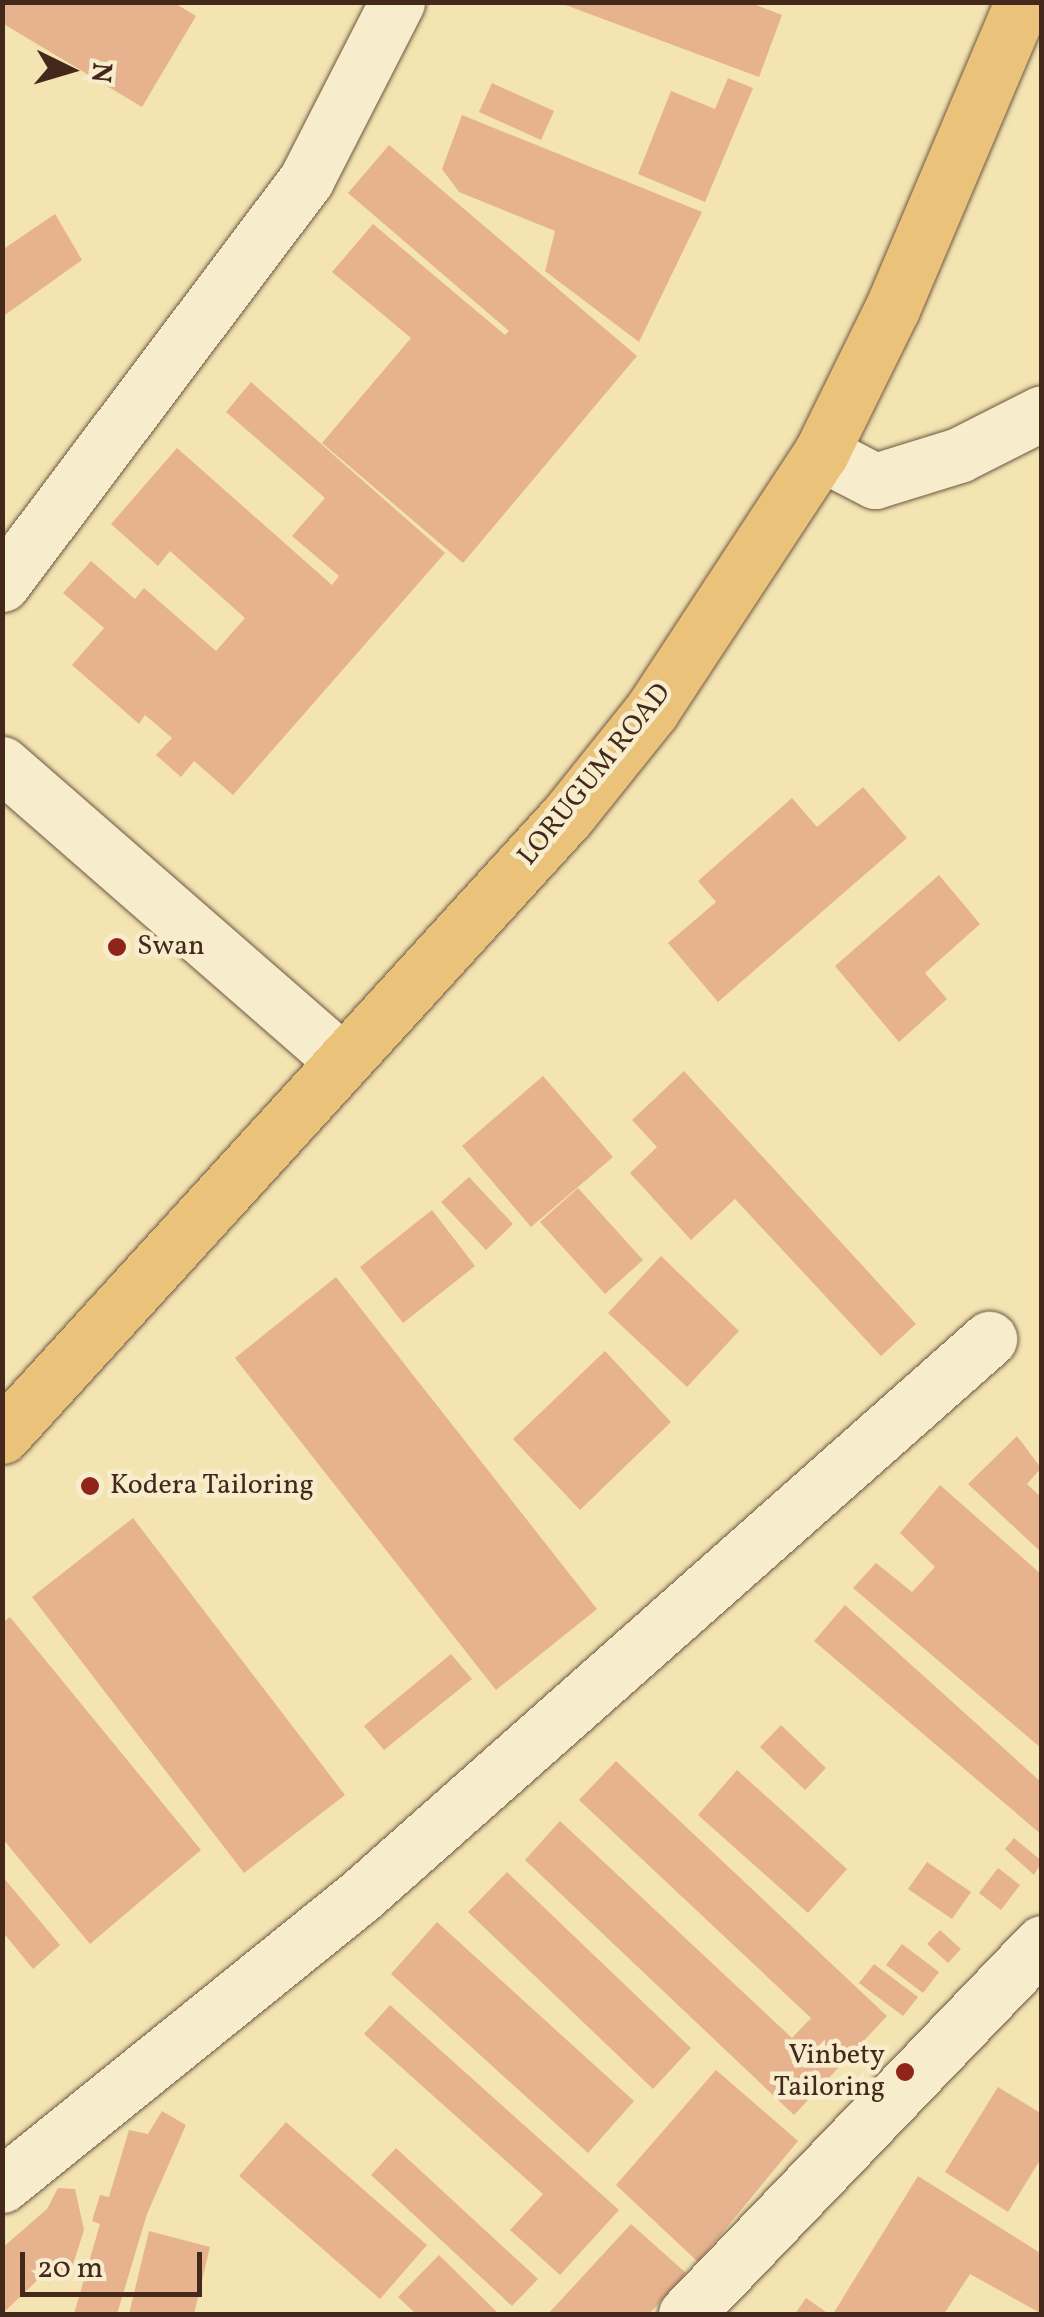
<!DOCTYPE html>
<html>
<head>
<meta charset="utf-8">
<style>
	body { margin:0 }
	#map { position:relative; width:1044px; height:2317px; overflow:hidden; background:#f3e4b2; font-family:Vollkorn,serif }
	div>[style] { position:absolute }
	.building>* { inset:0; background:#e7b38e }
	.roads { filter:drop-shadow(0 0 2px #6f5741) drop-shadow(0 0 2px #6f5741) }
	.minor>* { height:55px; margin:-27.5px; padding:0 27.5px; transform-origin:27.5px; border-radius:27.5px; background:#f7edcd }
	.major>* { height:55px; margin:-27.5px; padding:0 27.5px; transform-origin:27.5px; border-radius:27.5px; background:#eac279 }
	.dots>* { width:28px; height:28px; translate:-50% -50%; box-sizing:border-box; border:5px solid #f7edcd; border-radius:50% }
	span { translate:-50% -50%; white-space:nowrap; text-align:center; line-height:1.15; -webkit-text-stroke:9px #f7edcd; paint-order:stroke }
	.street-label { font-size:28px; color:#43281b }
	.poi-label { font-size:28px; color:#43281b }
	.left { translate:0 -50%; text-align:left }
	.right { translate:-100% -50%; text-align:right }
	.frame { position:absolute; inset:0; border:5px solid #43281b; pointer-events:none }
	.north { position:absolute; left:20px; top:20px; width:100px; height:100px; -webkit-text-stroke:8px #f7edcd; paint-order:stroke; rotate:95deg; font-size:28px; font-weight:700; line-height:40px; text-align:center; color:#43281b }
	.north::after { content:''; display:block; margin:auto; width:35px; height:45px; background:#43281b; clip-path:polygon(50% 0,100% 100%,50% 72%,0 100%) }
	.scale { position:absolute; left:20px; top:2252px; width:182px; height:45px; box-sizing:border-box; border:5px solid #43281b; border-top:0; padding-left:12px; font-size:30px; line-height:35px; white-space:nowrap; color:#43281b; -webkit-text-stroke:8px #f7edcd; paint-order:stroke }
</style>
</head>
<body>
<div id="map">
	<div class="building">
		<div style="clip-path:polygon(2px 2px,173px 2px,196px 16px,142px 107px,2px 23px)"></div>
		<div style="clip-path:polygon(748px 2px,782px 15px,759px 77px,560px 3px)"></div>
		<div style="clip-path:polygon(728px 78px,753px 88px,705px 202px,638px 174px,671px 91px,715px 109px)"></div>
		<div style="clip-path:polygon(492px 83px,554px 111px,541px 140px,479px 112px)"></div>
		<div style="clip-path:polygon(462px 115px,702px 212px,639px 342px,545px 271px,555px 231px,459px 192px,442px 169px)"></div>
		<div style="clip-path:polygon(389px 145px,637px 356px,463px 563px,322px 443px,411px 338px,332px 272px,373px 224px,505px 335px,509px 331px,348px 193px)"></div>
		<div style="clip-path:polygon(55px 214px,82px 260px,2px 317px,2px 250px)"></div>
		<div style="clip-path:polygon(251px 382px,445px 553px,233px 795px,194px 761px,181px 777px,156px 755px,172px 738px,145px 715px,139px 724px,72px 665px,104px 628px,63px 593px,91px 561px,135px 599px,144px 588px,216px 651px,245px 618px,170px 551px,158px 566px,111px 524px,177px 448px,332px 585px,339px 576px,292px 536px,325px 498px,226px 412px)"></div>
		<div style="clip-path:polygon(863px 787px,907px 838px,718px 1002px,668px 943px,716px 902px,698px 881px,792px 798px,817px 827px)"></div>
		<div style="clip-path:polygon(939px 875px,980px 924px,925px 973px,947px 999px,899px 1042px,835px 966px)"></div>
		<div style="clip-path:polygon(684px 1071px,916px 1324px,881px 1356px,735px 1199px,691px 1240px,630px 1173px,657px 1147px,632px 1120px)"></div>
		<div style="clip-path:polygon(543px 1076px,613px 1157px,531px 1227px,462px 1146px)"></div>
		<div style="clip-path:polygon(469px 1177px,513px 1224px,486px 1250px,441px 1202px)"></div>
		<div style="clip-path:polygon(578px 1188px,643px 1260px,605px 1294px,540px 1222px)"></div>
		<div style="clip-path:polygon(432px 1210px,475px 1266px,403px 1323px,360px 1267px)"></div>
		<div style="clip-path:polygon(661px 1256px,739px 1331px,687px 1387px,608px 1313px)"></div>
		<div style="clip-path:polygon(336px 1277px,597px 1609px,496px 1690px,235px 1358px)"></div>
		<div style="clip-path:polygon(605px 1351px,671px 1422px,580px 1510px,513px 1439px)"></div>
		<div style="clip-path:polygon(1017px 1436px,1041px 1468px,1027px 1484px,1042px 1498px,1042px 1553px,968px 1484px)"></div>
		<div style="clip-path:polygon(940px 1485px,1042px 1575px,1042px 1749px,853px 1588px,876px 1563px,912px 1592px,935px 1567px,900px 1533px)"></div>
		<div style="clip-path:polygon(133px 1518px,345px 1795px,244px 1873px,32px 1597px)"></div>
		<div style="clip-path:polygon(845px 1605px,1042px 1783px,1042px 1835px,814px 1641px)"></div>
		<div style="clip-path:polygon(10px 1617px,201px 1850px,90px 1944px,2px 1838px,2px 1623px)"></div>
		<div style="clip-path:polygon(451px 1654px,472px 1679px,384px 1750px,364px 1726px)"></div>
		<div style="clip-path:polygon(781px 1725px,826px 1768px,805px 1790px,760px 1747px)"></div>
		<div style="clip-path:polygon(616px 1761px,887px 2016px,794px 2115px,525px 1860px,560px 1821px,792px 2038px,811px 2018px,579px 1800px)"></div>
		<div style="clip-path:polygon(737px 1770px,847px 1869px,808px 1913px,698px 1815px)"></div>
		<div style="clip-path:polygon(1014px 1838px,1042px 1861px,1034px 1875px,1005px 1849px)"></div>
		<div style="clip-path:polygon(927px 1862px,971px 1892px,952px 1919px,908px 1889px)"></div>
		<div style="clip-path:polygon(998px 1868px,1020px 1885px,1001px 1910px,979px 1893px)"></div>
		<div style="clip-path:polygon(507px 1872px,691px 2048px,653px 2089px,468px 1912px)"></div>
		<div style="clip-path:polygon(2px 1876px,60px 1945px,33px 1969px,2px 1931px)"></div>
		<div style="clip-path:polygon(437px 1922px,634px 2101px,588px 2153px,391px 1974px)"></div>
		<div style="clip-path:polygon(940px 1930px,961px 1949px,948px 1963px,927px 1944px)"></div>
		<div style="clip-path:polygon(902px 1944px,939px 1972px,923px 1993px,886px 1965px)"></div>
		<div style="clip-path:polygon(874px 1964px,918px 1997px,903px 2016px,859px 1983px)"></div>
		<div style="clip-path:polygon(390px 2005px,619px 2210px,560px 2275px,510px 2230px,543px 2194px,364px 2034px)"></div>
		<div style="clip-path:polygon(716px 2070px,798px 2141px,698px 2262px,616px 2185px)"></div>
		<div style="clip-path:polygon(998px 2087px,1042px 2114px,1042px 2157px,1008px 2212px,945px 2172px)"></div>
		<div style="clip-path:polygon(162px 2111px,186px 2125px,147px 2214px,117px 2314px,74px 2314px,100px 2224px,92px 2221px,100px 2195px,109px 2197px,129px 2130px,148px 2134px)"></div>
		<div style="clip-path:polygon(286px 2122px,427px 2245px,380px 2299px,239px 2176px)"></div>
		<div style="clip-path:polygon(396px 2148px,538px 2279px,512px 2306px,371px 2175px)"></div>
		<div style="clip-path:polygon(918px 2176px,1042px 2254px,1042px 2314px,970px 2274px,944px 2314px,833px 2314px)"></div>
		<div style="clip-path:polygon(58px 2188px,75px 2189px,84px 2230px,70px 2274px,46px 2272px,2px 2314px,2px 2248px,47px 2209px)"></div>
		<div style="clip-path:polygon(631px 2224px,686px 2273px,649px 2314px,548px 2314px)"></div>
		<div style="clip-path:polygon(149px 2231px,210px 2247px,194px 2314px,129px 2314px)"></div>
		<div style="clip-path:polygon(439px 2255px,499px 2314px,416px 2314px,398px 2297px)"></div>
		<div style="clip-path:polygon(806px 2298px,829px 2314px,795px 2314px)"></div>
	</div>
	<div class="roads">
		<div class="minor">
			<div style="left:821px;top:453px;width:61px;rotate:27.4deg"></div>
			<div style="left:875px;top:481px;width:88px;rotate:-17.2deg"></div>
			<div style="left:959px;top:455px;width:93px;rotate:-26.8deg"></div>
			<div style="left:2px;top:584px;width:506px;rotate:-53.04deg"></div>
			<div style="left:306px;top:180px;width:200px;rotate:-62.9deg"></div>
			<div style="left:2px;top:764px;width:450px;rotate:41.1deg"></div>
			<div style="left:2px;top:2185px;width:459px;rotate:-38.9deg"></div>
			<div style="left:359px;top:1897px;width:842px;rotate:-41.53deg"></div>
			<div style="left:686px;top:2314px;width:514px;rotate:-46.18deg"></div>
		</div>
		<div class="major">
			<div style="left:2px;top:1436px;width:840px;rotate:-47.65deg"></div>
			<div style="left:568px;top:815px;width:134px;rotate:-51.3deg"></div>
			<div style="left:652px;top:710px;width:308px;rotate:-56.7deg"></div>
			<div style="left:821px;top:453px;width:161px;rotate:-63.8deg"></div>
			<div style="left:892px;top:309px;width:333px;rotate:-67deg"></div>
		</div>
	</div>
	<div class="dots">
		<div style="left:117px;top:947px;background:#8f2418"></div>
		<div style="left:90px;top:1486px;background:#8f2418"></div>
		<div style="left:905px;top:2072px;background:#8f2418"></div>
	</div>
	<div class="street-label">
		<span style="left:595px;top:775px;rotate:-51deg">LORUGUM ROAD</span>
	</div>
	<div class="poi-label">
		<span class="left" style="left:137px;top:947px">Swan</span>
		<span class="left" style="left:110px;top:1486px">Kodera Tailoring</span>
		<span class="right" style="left:885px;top:2072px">Vinbety<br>Tailoring</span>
	</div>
	<div class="frame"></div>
	<div class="north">N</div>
	<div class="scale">20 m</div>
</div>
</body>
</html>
